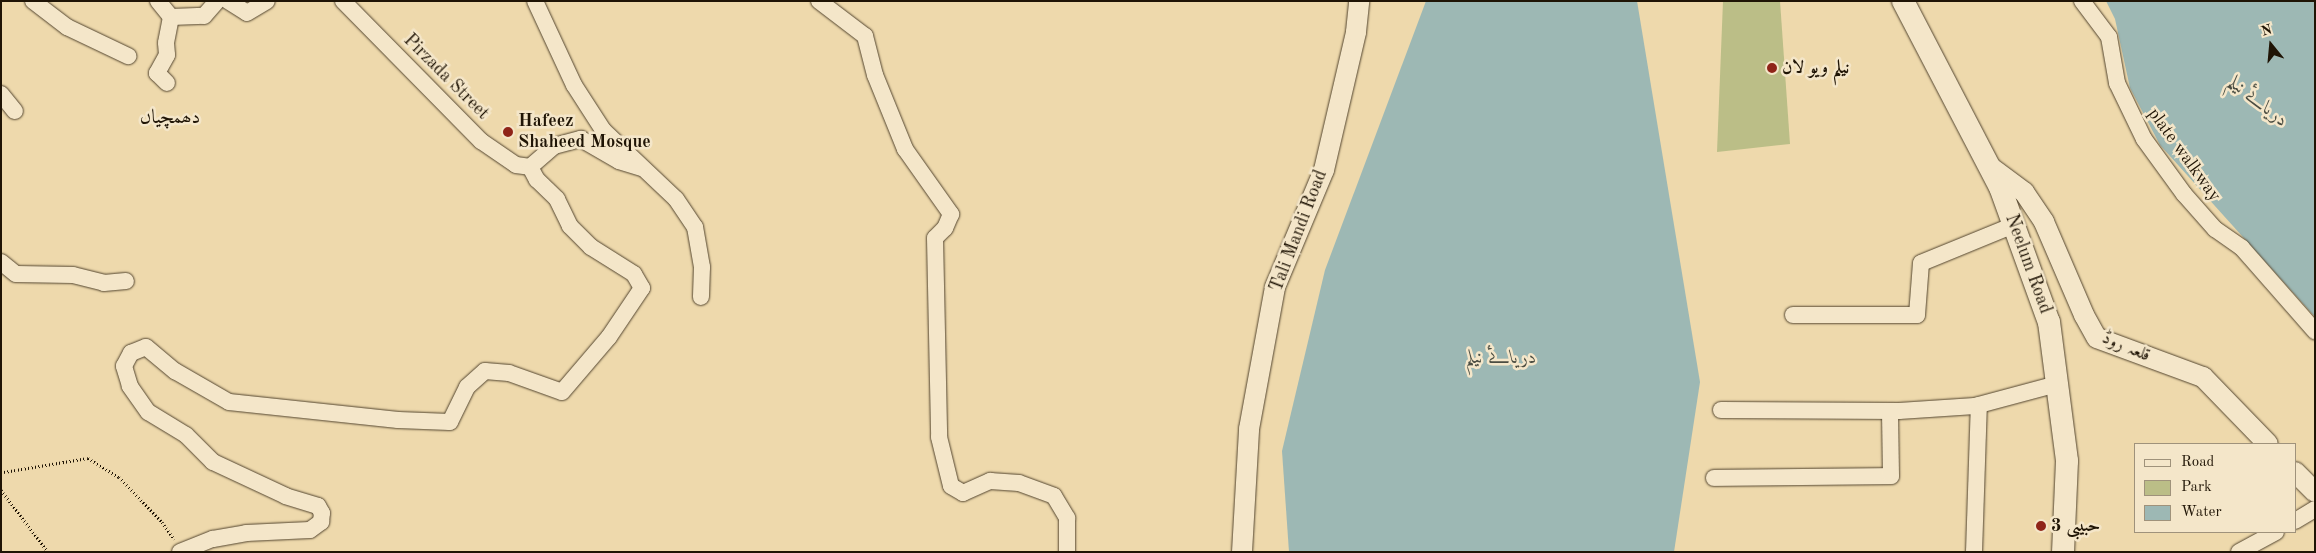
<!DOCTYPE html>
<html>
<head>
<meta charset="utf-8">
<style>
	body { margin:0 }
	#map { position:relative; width:2316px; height:553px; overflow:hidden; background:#eed9ac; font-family:"Old Standard TT",Amiri,serif }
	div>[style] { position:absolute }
	.green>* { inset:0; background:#bbbe87 }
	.water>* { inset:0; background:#9db8b4 }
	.path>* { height:3px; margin-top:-1.5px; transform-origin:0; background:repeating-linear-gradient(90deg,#1f1405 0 1px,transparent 0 3.5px) }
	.roads { filter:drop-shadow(0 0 1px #53452f) drop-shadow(0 0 1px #53452f) }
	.minor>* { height:16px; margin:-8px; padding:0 8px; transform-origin:8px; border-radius:8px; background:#f4e6c9 }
	.tertiary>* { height:20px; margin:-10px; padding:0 10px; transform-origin:10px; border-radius:10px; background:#f4e6c9 }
	.secondary>* { height:22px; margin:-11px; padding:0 11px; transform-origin:11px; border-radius:11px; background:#f4e6c9 }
	.dots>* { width:14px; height:14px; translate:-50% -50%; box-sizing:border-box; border:2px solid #f4e6c9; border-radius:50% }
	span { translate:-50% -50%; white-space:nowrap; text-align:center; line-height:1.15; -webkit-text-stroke:5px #f4e6c9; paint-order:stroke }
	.poi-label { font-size:18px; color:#1f1405; font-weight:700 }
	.left { translate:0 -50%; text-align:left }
	.street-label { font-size:18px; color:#1f1405 }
	.water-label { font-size:19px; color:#4b4d42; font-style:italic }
	.quarter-label { font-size:20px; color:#1f1405 }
	.frame { position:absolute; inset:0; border:2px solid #1f1405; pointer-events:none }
	.legend { position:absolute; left:2134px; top:443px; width:162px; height:90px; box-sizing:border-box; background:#f4e6c9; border:1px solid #9f927b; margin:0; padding:6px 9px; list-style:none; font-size:15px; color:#1f1405 }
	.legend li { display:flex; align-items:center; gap:10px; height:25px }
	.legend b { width:25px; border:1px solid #9f927b }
	.north { position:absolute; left:2246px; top:20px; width:50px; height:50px; -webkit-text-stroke:4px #f4e6c9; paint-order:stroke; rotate:343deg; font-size:14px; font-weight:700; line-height:20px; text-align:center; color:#1f1405 }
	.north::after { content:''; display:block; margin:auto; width:18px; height:22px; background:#1f1405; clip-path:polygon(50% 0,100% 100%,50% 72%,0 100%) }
</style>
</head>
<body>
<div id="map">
	<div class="green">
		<div style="clip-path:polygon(1723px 1px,1780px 1px,1790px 144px,1717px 152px)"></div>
	</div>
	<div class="water">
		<div style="clip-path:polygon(1426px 1px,1637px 1px,1700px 382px,1674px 552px,1289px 552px,1282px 451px,1325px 270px)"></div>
		<div style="clip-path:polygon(2106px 1px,2315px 1px,2315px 317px,2160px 145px,2130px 88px,2115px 19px)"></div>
	</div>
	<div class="path">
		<div style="left:4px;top:472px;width:85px;rotate:-9.5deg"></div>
		<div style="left:88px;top:458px;width:36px;rotate:32deg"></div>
		<div style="left:119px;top:477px;width:62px;rotate:46.3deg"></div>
		<div style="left:162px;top:522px;width:21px;rotate:55deg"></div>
		<div style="left:1px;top:490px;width:78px;rotate:52.8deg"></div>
	</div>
	<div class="roads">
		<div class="minor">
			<div style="left:33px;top:1px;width:43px;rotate:37.4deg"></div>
			<div style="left:67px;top:27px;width:68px;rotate:25.4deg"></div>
			<div style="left:158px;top:1px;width:21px;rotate:51deg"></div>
			<div style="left:171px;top:17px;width:26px;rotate:101deg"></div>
			<div style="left:166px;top:43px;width:12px;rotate:85deg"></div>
			<div style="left:167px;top:55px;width:21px;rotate:119deg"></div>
			<div style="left:157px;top:73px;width:14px;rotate:45deg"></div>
			<div style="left:228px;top:1px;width:22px;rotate:32deg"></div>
			<div style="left:247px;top:13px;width:23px;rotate:-31deg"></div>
			<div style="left:343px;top:1px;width:197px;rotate:45.4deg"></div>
			<div style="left:481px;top:141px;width:42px;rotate:34.4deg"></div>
			<div style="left:516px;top:165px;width:14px;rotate:8deg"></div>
			<div style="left:535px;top:1px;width:93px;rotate:65.1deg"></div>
			<div style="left:574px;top:85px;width:54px;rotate:57.2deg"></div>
			<div style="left:603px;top:130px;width:100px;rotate:43.4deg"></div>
			<div style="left:676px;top:199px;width:34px;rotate:56deg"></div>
			<div style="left:695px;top:227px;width:41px;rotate:80.1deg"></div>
			<div style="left:702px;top:267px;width:30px;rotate:92deg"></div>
			<div style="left:819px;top:1px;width:58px;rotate:37.3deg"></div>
			<div style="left:865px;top:36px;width:40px;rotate:75.6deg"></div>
			<div style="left:875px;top:75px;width:80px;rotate:67.9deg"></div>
			<div style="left:905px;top:149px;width:80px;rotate:54.7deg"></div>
			<div style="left:951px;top:214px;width:15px;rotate:113deg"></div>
			<div style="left:945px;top:228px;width:14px;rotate:135deg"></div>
			<div style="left:935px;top:238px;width:199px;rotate:88.8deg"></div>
			<div style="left:939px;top:437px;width:50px;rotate:76.2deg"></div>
			<div style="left:951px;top:486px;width:14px;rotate:30deg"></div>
			<div style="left:963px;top:493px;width:30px;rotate:-24deg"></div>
			<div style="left:990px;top:481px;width:29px;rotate:4deg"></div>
			<div style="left:1019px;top:483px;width:37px;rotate:20deg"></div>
			<div style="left:1054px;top:496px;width:26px;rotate:59deg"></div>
			<div style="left:1067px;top:518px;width:34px;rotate:90deg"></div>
			<div style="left:2082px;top:1px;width:45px;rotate:53.1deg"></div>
			<div style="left:2109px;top:37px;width:47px;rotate:80.1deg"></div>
			<div style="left:2117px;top:83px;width:62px;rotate:64.3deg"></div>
			<div style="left:2144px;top:139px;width:68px;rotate:54deg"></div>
			<div style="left:2184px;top:194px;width:47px;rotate:48.5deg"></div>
			<div style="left:2215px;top:229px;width:33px;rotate:35deg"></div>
			<div style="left:2242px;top:248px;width:111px;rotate:48.7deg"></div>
			<div style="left:171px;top:17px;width:33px;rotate:-2deg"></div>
			<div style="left:204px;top:16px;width:20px;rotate:-49deg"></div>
			<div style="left:1px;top:94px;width:22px;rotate:51deg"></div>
			<div style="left:1px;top:262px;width:19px;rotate:39deg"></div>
			<div style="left:16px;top:274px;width:57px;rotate:1deg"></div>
			<div style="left:73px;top:275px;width:32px;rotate:14deg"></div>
			<div style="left:104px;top:283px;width:22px;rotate:-5deg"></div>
			<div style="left:1793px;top:315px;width:124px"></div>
			<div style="left:1917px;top:315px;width:52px;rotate:-85.6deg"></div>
			<div style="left:1921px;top:263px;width:100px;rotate:-22.2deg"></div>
			<div style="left:1721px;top:410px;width:178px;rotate:0.3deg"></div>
			<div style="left:1899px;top:411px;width:76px;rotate:-3.8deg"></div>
			<div style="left:1975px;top:406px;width:85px;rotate:-15deg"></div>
			<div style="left:1714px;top:478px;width:177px;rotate:-0.6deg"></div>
			<div style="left:1891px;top:476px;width:65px;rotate:-90.9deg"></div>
			<div style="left:2295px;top:521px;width:23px;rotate:-31deg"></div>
			<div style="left:180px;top:552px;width:35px;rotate:-22deg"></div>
			<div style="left:213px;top:539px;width:34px;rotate:-10deg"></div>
			<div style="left:246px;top:533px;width:64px;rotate:-2.7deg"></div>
			<div style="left:310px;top:530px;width:14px;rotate:-36deg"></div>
			<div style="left:321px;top:522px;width:9px;rotate:-84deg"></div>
			<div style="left:322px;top:513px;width:8px;rotate:-120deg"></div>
			<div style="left:318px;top:506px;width:34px;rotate:-163deg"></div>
			<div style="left:286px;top:496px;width:81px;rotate:-155deg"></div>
			<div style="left:213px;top:462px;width:38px;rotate:-135deg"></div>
			<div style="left:186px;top:435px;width:44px;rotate:-148.8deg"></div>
			<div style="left:148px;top:412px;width:32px;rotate:-125deg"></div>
			<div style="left:130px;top:386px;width:21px;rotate:-107deg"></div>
			<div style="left:124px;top:366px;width:15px;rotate:-62deg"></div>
			<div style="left:131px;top:353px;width:16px;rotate:-22deg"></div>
			<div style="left:146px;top:347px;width:38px;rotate:40deg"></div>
			<div style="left:175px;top:371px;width:62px;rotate:29.9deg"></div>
			<div style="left:229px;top:402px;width:170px;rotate:6.1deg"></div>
			<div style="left:398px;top:420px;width:52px;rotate:2.2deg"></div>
			<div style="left:450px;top:422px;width:39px;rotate:-64deg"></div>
			<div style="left:467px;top:387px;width:24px;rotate:-42deg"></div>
			<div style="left:485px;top:371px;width:24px;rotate:5deg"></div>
			<div style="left:509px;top:373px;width:56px;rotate:19.7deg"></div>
			<div style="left:562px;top:392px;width:72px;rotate:-49.5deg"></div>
			<div style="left:609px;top:337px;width:59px;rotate:-56deg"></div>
			<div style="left:642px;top:288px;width:16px;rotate:-120deg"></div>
			<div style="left:634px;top:274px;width:51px;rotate:-147.9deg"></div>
			<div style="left:591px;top:247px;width:30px;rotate:-135deg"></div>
			<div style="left:570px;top:226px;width:30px;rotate:-116deg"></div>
			<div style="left:557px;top:199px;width:28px;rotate:-136deg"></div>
			<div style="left:537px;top:180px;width:15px;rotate:-118deg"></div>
			<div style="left:530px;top:167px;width:32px;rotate:-41deg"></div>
			<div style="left:554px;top:146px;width:28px;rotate:-15deg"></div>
			<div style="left:581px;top:139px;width:44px;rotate:30.1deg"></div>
			<div style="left:619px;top:161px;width:24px;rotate:17deg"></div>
			<div style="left:1974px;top:552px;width:147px;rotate:-88.1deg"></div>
			<div style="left:2239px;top:552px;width:42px;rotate:-28.4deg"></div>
		</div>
		<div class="tertiary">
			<div style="left:1989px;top:166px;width:44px;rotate:36.6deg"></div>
			<div style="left:2024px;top:192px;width:36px;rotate:56deg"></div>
			<div style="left:2044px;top:222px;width:101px;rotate:66.7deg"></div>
			<div style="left:2084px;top:315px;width:26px;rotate:61deg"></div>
			<div style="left:2097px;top:338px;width:113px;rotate:20.2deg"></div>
			<div style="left:2203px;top:377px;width:93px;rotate:45.9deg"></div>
			<div style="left:2295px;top:472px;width:28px;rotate:45deg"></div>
			<div style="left:1242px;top:552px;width:123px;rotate:-86.7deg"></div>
			<div style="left:1249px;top:429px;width:144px;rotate:-79.6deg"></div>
			<div style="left:1275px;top:287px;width:127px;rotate:-67.3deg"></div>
			<div style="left:1324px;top:170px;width:142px;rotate:-76.9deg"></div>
			<div style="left:1356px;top:32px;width:31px;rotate:-84deg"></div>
		</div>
		<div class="secondary">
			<div style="left:1903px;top:1px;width:210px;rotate:62.5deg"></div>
			<div style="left:2000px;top:187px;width:144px;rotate:70.1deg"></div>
			<div style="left:2049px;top:322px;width:140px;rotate:82.6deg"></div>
			<div style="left:2067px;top:461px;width:91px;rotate:92.5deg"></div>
		</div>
	</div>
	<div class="dots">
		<div style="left:1772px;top:68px;background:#8f2418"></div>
		<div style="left:508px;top:132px;background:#8f2418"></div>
		<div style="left:2041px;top:526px;background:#8f2418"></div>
	</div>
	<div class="poi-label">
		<span class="left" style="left:1782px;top:68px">نیلم ویو لان</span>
		<span class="left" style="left:518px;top:132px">Hafeez<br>Shaheed Mosque</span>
		<span class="left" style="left:2051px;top:526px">حبیبی 3</span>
	</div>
	<div class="street-label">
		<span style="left:446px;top:77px;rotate:45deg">Pirzada Street</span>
		<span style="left:2184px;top:155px;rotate:54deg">plate walkway</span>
		<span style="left:1299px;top:231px;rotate:-69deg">Tali Mandi Road</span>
		<span style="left:2028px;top:264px;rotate:70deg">Neelum Road</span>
		<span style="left:2126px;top:347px;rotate:23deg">قلعہ روڈ</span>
	</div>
	<div class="water-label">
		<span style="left:2257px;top:102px;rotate:38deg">دریائے نیلم</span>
		<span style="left:1501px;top:359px">دریائے نیلم</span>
	</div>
	<div class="quarter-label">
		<span style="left:170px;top:118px">دھمچیاں</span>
	</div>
	<div class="frame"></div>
	<ul class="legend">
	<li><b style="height:6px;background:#f4e6c9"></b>Road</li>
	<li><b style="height:14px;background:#bbbe87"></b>Park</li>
	<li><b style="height:14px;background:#9db8b4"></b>Water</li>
	</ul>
	<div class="north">N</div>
</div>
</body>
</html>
